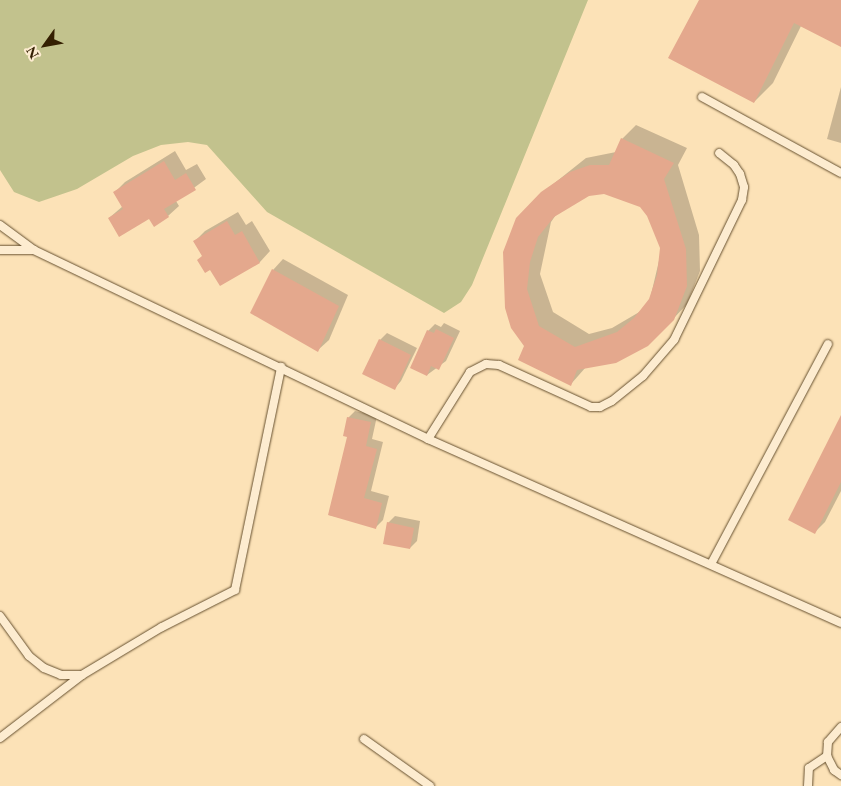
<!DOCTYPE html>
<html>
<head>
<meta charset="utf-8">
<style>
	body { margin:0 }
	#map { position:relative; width:841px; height:786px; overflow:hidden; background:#fce2b7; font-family:"EB Garamond",serif }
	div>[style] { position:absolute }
	.green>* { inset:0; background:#c2c28d }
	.shadow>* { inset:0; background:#0003 }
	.building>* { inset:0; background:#e4a88d }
	.roads { filter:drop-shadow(0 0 1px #66502f) drop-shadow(0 0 1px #66502f) }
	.lane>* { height:8px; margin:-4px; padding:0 4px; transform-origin:4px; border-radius:4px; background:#fdecd0 }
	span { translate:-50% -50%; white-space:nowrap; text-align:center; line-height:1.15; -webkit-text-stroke:4px #fdecd0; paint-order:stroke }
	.north { position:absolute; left:20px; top:20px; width:50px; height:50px; -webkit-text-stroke:4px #fdecd0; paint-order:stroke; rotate:238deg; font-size:14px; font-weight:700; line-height:20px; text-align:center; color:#341f02 }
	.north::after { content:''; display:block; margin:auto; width:18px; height:22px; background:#341f02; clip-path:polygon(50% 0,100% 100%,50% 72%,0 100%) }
</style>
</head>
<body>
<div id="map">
	<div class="green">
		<div style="clip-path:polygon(0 0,588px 0,472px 285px,461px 302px,444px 313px,267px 212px,207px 145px,188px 142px,161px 145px,133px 156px,77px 189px,39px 202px,14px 192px,0 170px)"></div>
	</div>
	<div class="shadow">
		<div style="clip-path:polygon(700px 0,841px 0,841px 45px,801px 26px,773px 83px,754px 102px)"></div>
		<div style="clip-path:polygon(841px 87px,841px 143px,827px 139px)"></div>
		<div style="clip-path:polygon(evenodd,636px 125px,687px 148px,678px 165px,699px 235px,700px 271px,687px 304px,662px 331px,586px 367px,571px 384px,525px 345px,513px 328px,542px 193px,586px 158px,616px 152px,622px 139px,636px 125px,604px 193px,641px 206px,654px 225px,662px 248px,650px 299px,641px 311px,612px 328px,589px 334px,553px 312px,540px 274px,551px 222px,558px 212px,589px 194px,604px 193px)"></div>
		<div style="clip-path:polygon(175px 151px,186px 170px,197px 164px,206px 179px,176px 201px,179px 206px,168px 216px,109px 218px,123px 206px,114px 193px,125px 182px)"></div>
		<div style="clip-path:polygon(238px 212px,246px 225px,252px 221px,270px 251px,260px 262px,220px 285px,195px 241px,205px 231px)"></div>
		<div style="clip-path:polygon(283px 259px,348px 295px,329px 340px,318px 350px,273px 270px)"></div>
		<div style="clip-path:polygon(444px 323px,460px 331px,446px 361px,427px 375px,428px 331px,435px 324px,441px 327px)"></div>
		<div style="clip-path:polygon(387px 333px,417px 348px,401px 381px,395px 388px,380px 340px)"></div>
		<div style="clip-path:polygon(355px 411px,377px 416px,372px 439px,383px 442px,371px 491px,389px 496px,383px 520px,376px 527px,329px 515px,348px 436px,348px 418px)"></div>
		<div style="clip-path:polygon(841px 426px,841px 491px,825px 522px,815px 532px)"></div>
		<div style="clip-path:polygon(395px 516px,420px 521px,417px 541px,410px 548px,388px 523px)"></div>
	</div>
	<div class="building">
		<div style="clip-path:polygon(699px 0,841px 0,841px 47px,794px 23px,754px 103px,668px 58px)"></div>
		<div style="clip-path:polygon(evenodd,621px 138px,674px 163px,664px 179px,686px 249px,687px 286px,674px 320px,648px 346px,616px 363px,577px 370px,571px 386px,518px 360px,524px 346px,511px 328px,505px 308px,503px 252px,516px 218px,541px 192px,570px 172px,590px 165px,609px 165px,621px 138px,604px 194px,640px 207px,647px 216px,660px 248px,657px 275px,649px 299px,634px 318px,617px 332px,575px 347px,539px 326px,527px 289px,530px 262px,538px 237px,554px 217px,589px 196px,604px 194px)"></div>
		<div style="clip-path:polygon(164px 161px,175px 180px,186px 173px,196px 190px,164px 209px,169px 217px,154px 227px,149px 219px,119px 237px,108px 218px,123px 209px,113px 192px)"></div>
		<div style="clip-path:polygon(227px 221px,235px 235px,242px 231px,260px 263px,220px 286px,210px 270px,205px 273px,197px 260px,202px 256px,193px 241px)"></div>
		<div style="clip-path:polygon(272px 269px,339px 306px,318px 352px,250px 313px)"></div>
		<div style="clip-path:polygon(436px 329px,454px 338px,439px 370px,431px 366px,427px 376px,410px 368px,427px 330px,434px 333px)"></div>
		<div style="clip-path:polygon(379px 339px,411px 355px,395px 390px,362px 374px)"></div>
		<div style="clip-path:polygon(841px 415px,841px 482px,815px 534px,788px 520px)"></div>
		<div style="clip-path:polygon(347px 417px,371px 422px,366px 446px,377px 449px,364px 498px,382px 503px,376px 529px,328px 515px,347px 437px,343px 436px)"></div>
		<div style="clip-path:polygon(387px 522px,414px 528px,410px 549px,383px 544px)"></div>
	</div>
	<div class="roads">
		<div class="lane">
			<div style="left:702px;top:97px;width:158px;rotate:28.7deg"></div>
			<div style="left:0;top:225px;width:42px;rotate:36.3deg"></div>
			<div style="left:0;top:250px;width:34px"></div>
			<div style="left:34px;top:250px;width:437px;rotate:25.6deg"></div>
			<div style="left:428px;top:439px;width:452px;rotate:24deg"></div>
			<div style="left:428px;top:439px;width:79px;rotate:-57.9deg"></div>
			<div style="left:470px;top:372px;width:18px;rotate:-27deg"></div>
			<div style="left:486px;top:364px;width:13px;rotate:4deg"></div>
			<div style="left:499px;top:365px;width:101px;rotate:24.5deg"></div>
			<div style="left:591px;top:407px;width:9px"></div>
			<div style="left:600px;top:407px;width:13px;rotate:-27deg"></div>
			<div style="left:612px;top:401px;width:40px;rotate:-39deg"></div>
			<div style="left:643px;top:376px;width:48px;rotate:-49.3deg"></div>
			<div style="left:674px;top:340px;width:156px;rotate:-64.1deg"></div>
			<div style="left:742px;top:200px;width:13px;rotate:-81deg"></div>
			<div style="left:744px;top:187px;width:14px;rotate:-107deg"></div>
			<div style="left:740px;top:174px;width:11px;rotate:-124deg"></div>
			<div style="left:734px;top:165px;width:19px;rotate:-141deg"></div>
			<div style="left:711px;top:564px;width:249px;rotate:-62deg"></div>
			<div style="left:0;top:616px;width:49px;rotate:54.1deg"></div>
			<div style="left:29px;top:656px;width:19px;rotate:39deg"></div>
			<div style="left:44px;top:668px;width:18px;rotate:22deg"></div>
			<div style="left:61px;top:675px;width:21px"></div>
			<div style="left:841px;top:727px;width:20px;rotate:131deg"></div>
			<div style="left:828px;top:742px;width:14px;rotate:94deg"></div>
			<div style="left:827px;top:756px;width:16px;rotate:63deg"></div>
			<div style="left:834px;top:770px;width:9px;rotate:36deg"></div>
			<div style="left:0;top:738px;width:103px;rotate:-37.5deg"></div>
			<div style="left:82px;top:675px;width:93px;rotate:-31deg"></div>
			<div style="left:162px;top:627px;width:82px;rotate:-26.9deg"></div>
			<div style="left:235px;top:590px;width:228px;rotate:-78.3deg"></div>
			<div style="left:364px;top:739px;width:81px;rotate:35.5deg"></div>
			<div style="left:808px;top:786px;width:18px;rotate:-87deg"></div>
			<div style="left:809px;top:768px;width:22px;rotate:-34deg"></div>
		</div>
	</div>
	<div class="north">N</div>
</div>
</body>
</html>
